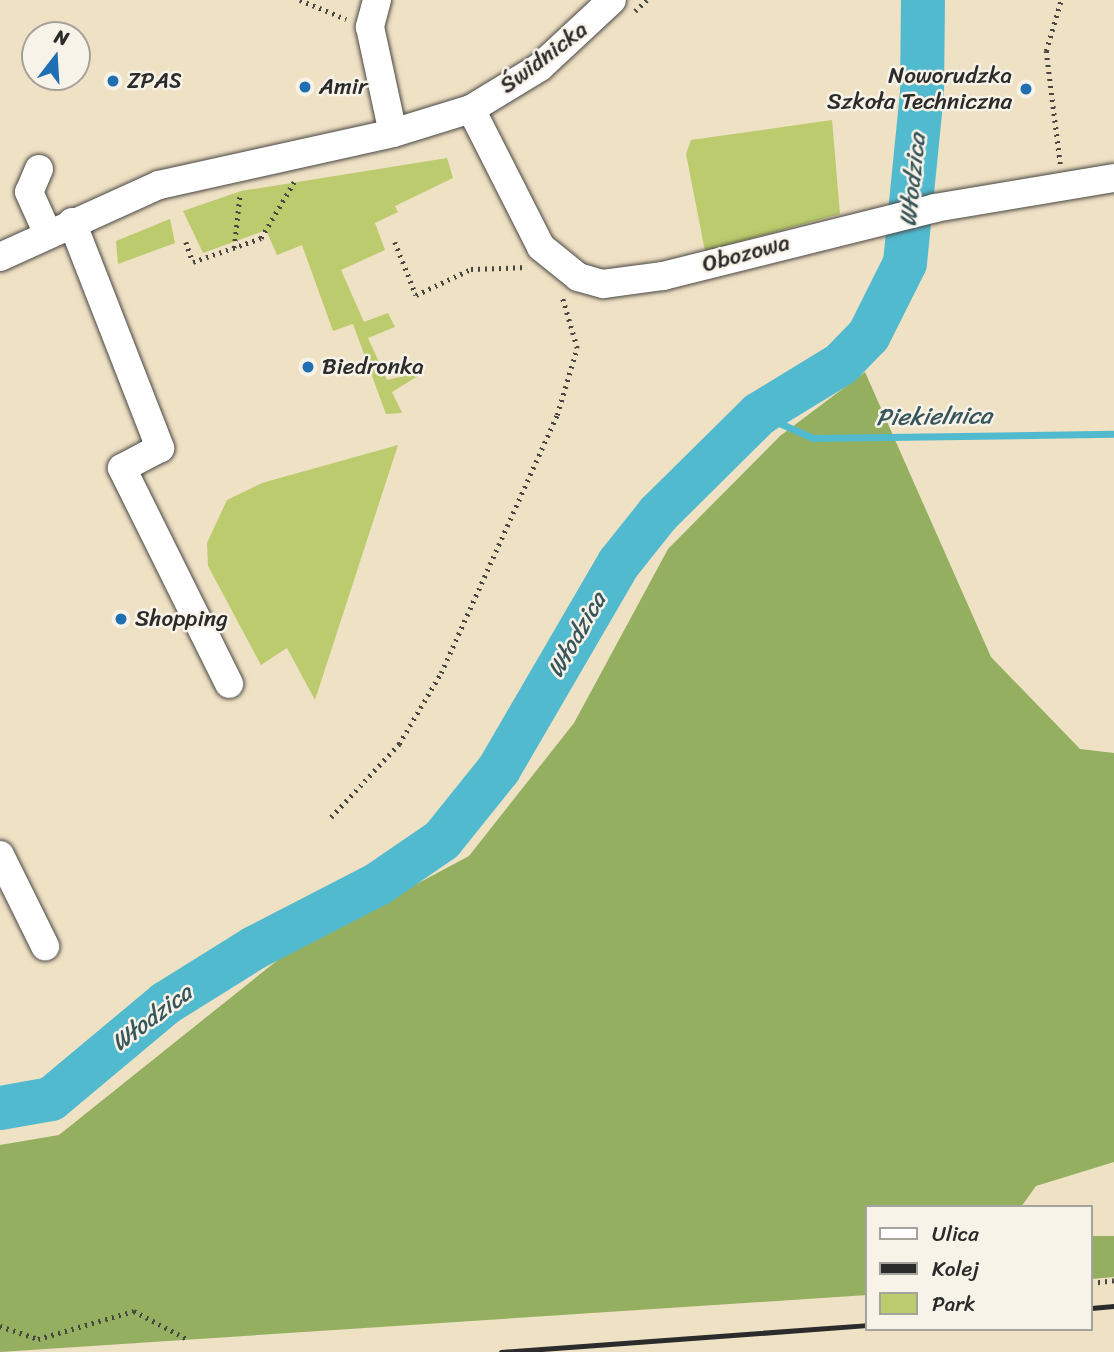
<!DOCTYPE html>
<html>
<head>
<meta charset="utf-8">
<style>
	body { margin:0 }
	#map { position:relative; width:1114px; height:1352px; overflow:hidden; background:#efe1c4; font-family:Sriracha,sans-serif }
	div>[style] { position:absolute }
	.green>* { inset:0; background:#bbcb6d }
	.forest>* { inset:0; background:#94af60 }
	.stream>* { height:7px; margin:-3.5px; padding:0 3.5px; transform-origin:3.5px; border-radius:3.5px; background:#51bace }
	.river>* { height:44px; margin:-22px; padding:0 22px; transform-origin:22px; border-radius:22px; background:#51bace }
	.path>* { height:4.5px; margin-top:-2.25px; transform-origin:0; background:repeating-linear-gradient(90deg,#484642 0 2px,transparent 0 7px) }
	.roads { filter:drop-shadow(0 0 2px #484642) drop-shadow(0 0 2px #484642) }
	.minor>* { height:28px; margin:-14px; padding:0 14px; transform-origin:14px; border-radius:14px; background:#fff }
	.rail>* { height:5px; margin:-2.5px; padding:0 2.5px; transform-origin:2.5px; border-radius:2.5px; background:#2b2b2b }
	.dots>* { width:19px; height:19px; translate:-50% -50%; box-sizing:border-box; border:4px solid #f7f3e8; border-radius:50% }
	span { translate:-50% -50%; white-space:nowrap; text-align:center; line-height:1.15; -webkit-text-stroke:5px #f7f3e8; paint-order:stroke }
	.street-label { font-size:23px; color:#2b2b2b }
	.poi-label { font-size:23px; color:#2b2b2b }
	.right { translate:-100% -50%; text-align:right }
	.left { translate:0 -50%; text-align:left }
	.water-label { font-size:24px; color:#36565c; font-style:italic }
	.legend { position:absolute; left:865px; top:1205px; width:228px; height:126px; box-sizing:border-box; background:#f7f3e8; border:2px solid #a5a39c; margin:0; padding:9px 12px; list-style:none; font-size:21px; color:#2b2b2b }
	.legend li { display:flex; align-items:center; gap:14px; height:35px }
	.legend b { width:35px; border:2px solid #a5a39c }
	.north { position:absolute; left:21px; top:21px; width:70px; height:70px; box-sizing:border-box; background:#f7f3e8; border:2px solid #a5a39c; border-radius:50%; rotate:17deg; font-size:19px; font-weight:700; line-height:28px; text-align:center; color:#2b2b2b }
	.north::after { content:''; display:block; margin:auto; width:24px; height:32px; background:#1f6fb2; clip-path:polygon(50% 0,100% 100%,50% 72%,0 100%) }
</style>
</head>
<body>
<div id="map">
	<div class="green">
		<div style="clip-path:polygon(832px 120px,840px 214px,705px 251px,686px 154px,691px 140px)"></div>
		<div style="clip-path:polygon(447px 158px,453px 178px,395px 206px,398px 212px,375px 223px,385px 250px,341px 270px,364px 322px,388px 313px,395px 327px,368px 338px,387px 380px,426px 371px,392px 392px,402px 413px,386px 414px,353px 324px,333px 331px,302px 245px,277px 255px,266px 230px,203px 253px,183px 211px,241px 191px)"></div>
		<div style="clip-path:polygon(170px 219px,175px 243px,118px 264px,116px 241px)"></div>
		<div style="clip-path:polygon(398px 445px,315px 700px,287px 648px,261px 665px,208px 566px,207px 543px,227px 500px,262px 483px)"></div>
	</div>
	<div class="forest">
		<div style="clip-path:polygon(865px 372px,991px 657px,1080px 749px,1114px 753px,1114px 1162px,1036px 1186px,1021px 1207px,867px 1207px,867px 1295px,0 1352px,0 1145px,59px 1135px,284px 955px,469px 856px,574px 723px,668px 549px,780px 436px)"></div>
		<div style="clip-path:polygon(1091px 1236px,1114px 1236px,1114px 1277px,1091px 1279px)"></div>
	</div>
	<div class="stream">
		<div style="left:759px;top:414px;width:59px;rotate:24deg"></div>
		<div style="left:813px;top:438px;width:301px;rotate:-0.8deg"></div>
	</div>
	<div class="river">
		<div style="left:0;top:1108px;width:52px;rotate:-10deg"></div>
		<div style="left:51px;top:1099px;width:150px;rotate:-39.9deg"></div>
		<div style="left:166px;top:1003px;width:104px;rotate:-32deg"></div>
		<div style="left:254px;top:948px;width:140px;rotate:-27.3deg"></div>
		<div style="left:378px;top:884px;width:78px;rotate:-34.5deg"></div>
		<div style="left:442px;top:840px;width:91px;rotate:-51.2deg"></div>
		<div style="left:499px;top:769px;width:238px;rotate:-59.8deg"></div>
		<div style="left:619px;top:563px;width:63px;rotate:-51.5deg"></div>
		<div style="left:658px;top:514px;width:142px;rotate:-44.7deg"></div>
		<div style="left:759px;top:414px;width:96px;rotate:-31.4deg"></div>
		<div style="left:841px;top:364px;width:40px;rotate:-46deg"></div>
		<div style="left:869px;top:335px;width:80px;rotate:-63.4deg"></div>
		<div style="left:905px;top:263px;width:171px;rotate:-84.3deg"></div>
		<div style="left:922px;top:93px;width:93px;rotate:-89.4deg"></div>
	</div>
	<div class="path">
		<div style="left:300px;top:0;width:50px;rotate:22.4deg"></div>
		<div style="left:635px;top:11px;width:16px;rotate:-43deg"></div>
		<div style="left:1060px;top:164px;width:114px;rotate:-97.1deg"></div>
		<div style="left:1046px;top:51px;width:53px;rotate:-73.6deg"></div>
		<div style="left:186px;top:242px;width:21px;rotate:71deg"></div>
		<div style="left:193px;top:262px;width:72px;rotate:-19.4deg"></div>
		<div style="left:261px;top:238px;width:65px;rotate:-59.5deg"></div>
		<div style="left:395px;top:242px;width:57px;rotate:68.4deg"></div>
		<div style="left:416px;top:295px;width:61px;rotate:-25.3deg"></div>
		<div style="left:471px;top:269px;width:56px;rotate:-2deg"></div>
		<div style="left:234px;top:248px;width:55px;rotate:-83.8deg"></div>
		<div style="left:331px;top:817px;width:100px;rotate:-47deg"></div>
		<div style="left:399px;top:744px;width:82px;rotate:-59.4deg"></div>
		<div style="left:441px;top:673px;width:283px;rotate:-65.8deg"></div>
		<div style="left:557px;top:415px;width:70px;rotate:-73.4deg"></div>
		<div style="left:577px;top:348px;width:53px;rotate:-106.4deg"></div>
		<div style="left:1068px;top:1207px;width:5px;rotate:-79deg"></div>
		<div style="left:1091px;top:1283px;width:23px;rotate:-7deg"></div>
		<div style="left:0;top:1326px;width:40px;rotate:18.9deg"></div>
		<div style="left:38px;top:1339px;width:100px;rotate:-16.3deg"></div>
		<div style="left:134px;top:1311px;width:62px;rotate:27.8deg"></div>
	</div>
	<div class="roads">
		<div class="minor">
			<div style="left:377px;top:0;width:28px;rotate:105deg"></div>
			<div style="left:370px;top:27px;width:108px;rotate:77.8deg"></div>
			<div style="left:471px;top:109px;width:155px;rotate:63.1deg"></div>
			<div style="left:541px;top:247px;width:48px;rotate:39deg"></div>
			<div style="left:578px;top:277px;width:26px;rotate:16deg"></div>
			<div style="left:603px;top:284px;width:61px;rotate:-7.6deg"></div>
			<div style="left:663px;top:276px;width:280px;rotate:-14deg"></div>
			<div style="left:935px;top:208px;width:181px;rotate:-9.5deg"></div>
			<div style="left:39px;top:169px;width:25px;rotate:113deg"></div>
			<div style="left:29px;top:192px;width:46px;rotate:65.7deg"></div>
			<div style="left:72px;top:222px;width:243px;rotate:68.7deg"></div>
			<div style="left:160px;top:448px;width:43px;rotate:152.2deg"></div>
			<div style="left:122px;top:468px;width:241px;rotate:63.6deg"></div>
			<div style="left:0;top:257px;width:175px;rotate:-24.4deg"></div>
			<div style="left:159px;top:185px;width:240px;rotate:-12.5deg"></div>
			<div style="left:393px;top:133px;width:82px;rotate:-17.1deg"></div>
			<div style="left:471px;top:109px;width:81px;rotate:-31.3deg"></div>
			<div style="left:540px;top:67px;width:98px;rotate:-42.9deg"></div>
			<div style="left:0;top:855px;width:102px;rotate:63.7deg"></div>
		</div>
	</div>
	<div class="rail">
		<div style="left:1091px;top:1308px;width:23px;rotate:-5deg"></div>
		<div style="left:501px;top:1352px;width:367px;rotate:-4.2deg"></div>
	</div>
	<div class="dots">
		<div style="left:113px;top:81px;background:#1f6fb2"></div>
		<div style="left:305px;top:87px;background:#1f6fb2"></div>
		<div style="left:1026px;top:89px;background:#1f6fb2"></div>
		<div style="left:308px;top:367px;background:#1f6fb2"></div>
		<div style="left:121px;top:619px;background:#1f6fb2"></div>
	</div>
	<div class="street-label">
		<span style="left:544px;top:58px;rotate:-37deg">Świdnicka</span>
		<span style="left:746px;top:254px;rotate:-15deg">Obozowa</span>
	</div>
	<div class="poi-label">
		<span class="right" style="left:1012px;top:89px">Noworudzka<br>Szkoła Techniczna</span>
		<span class="left" style="left:127px;top:81px">ZPAS</span>
		<span class="left" style="left:319px;top:87px">Amir</span>
		<span class="left" style="left:322px;top:367px">Biedronka</span>
		<span class="left" style="left:135px;top:619px">Shopping</span>
	</div>
	<div class="water-label">
		<span style="left:913px;top:180px;rotate:-84deg">Włodzica</span>
		<span style="left:934px;top:417px;rotate:-1deg">Piekielnica</span>
		<span style="left:577px;top:635px;rotate:-60deg">Włodzica</span>
		<span style="left:152px;top:1018px;rotate:-37deg">Włodzica</span>
	</div>
	<ul class="legend">
	<li><b style="height:9px;background:#fff"></b>Ulica</li>
	<li><b style="height:9px;background:#2b2b2b"></b>Kolej</li>
	<li><b style="height:19px;background:#bbcb6d"></b>Park</li>
	</ul>
	<div class="north">N</div>
</div>
</body>
</html>
